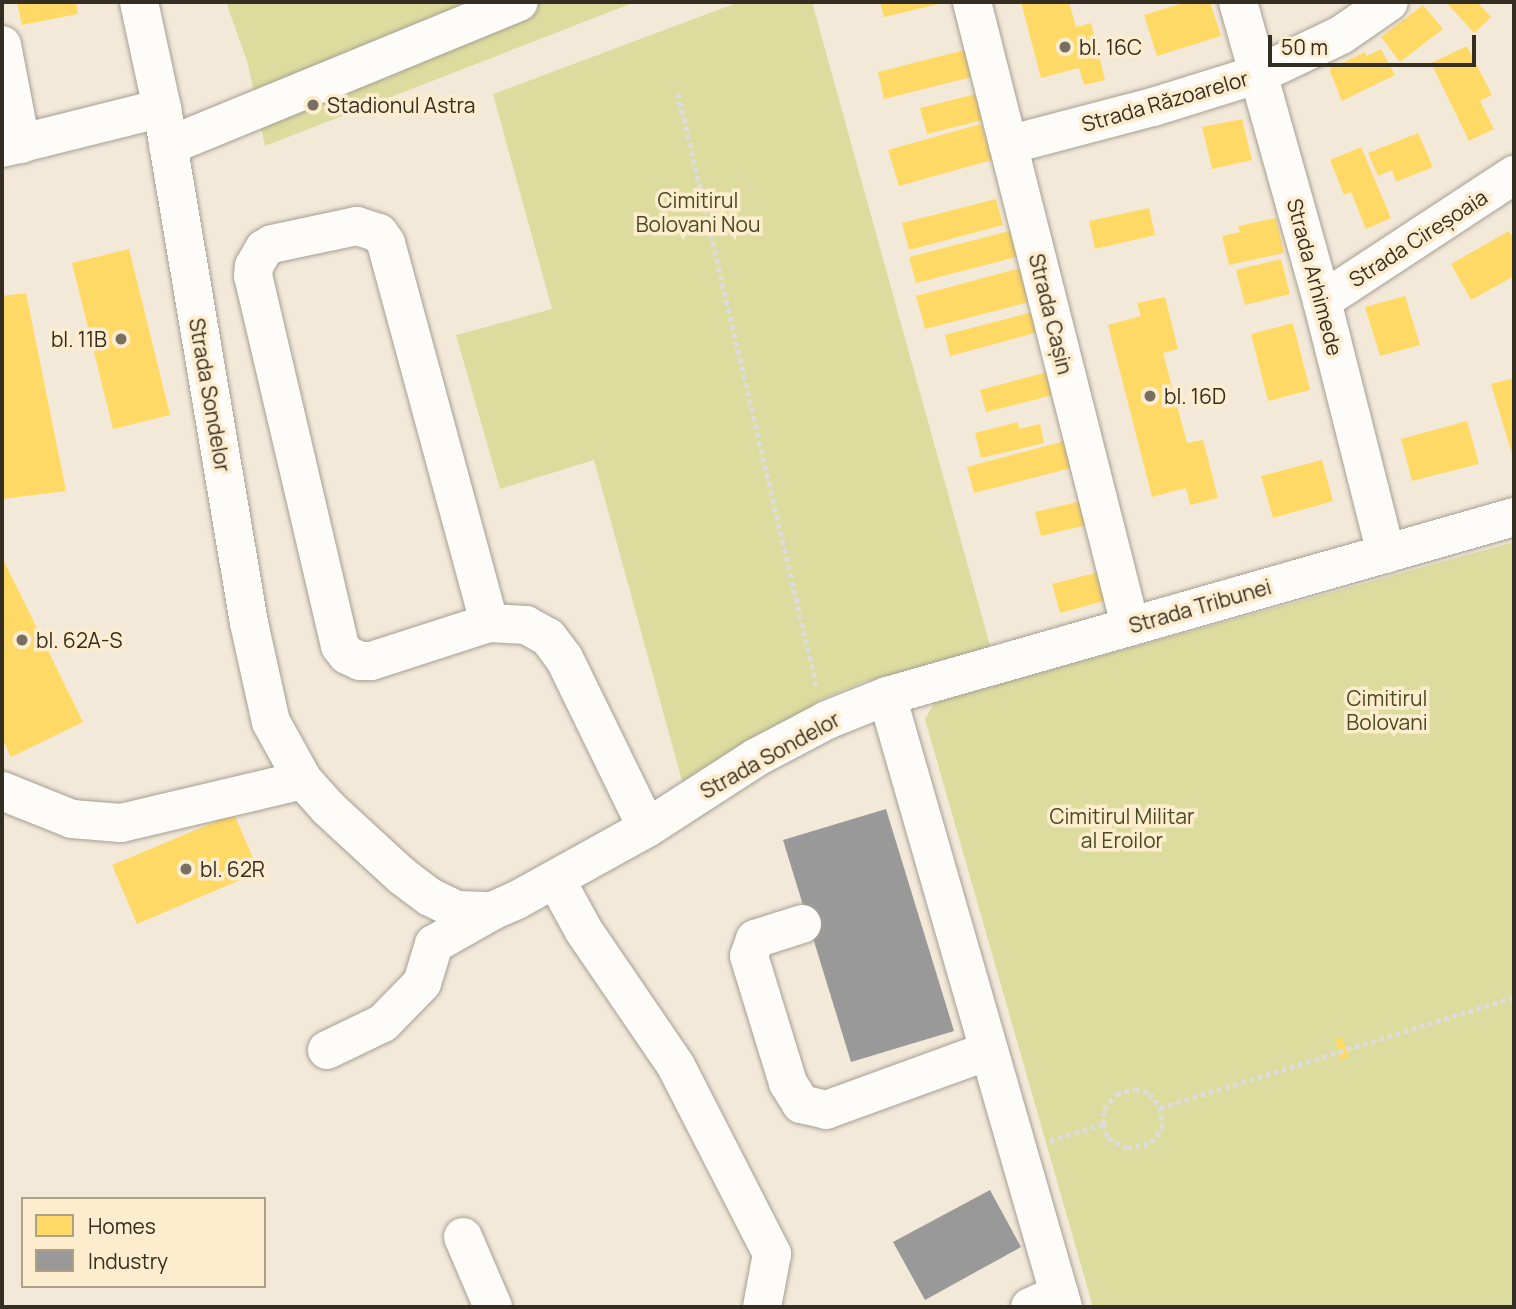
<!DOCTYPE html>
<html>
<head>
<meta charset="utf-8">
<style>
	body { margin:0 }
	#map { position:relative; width:1516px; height:1309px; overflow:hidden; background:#f3e9d9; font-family:Manrope,sans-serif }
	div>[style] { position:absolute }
	.green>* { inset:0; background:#dcdc9f }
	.homes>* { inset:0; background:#ffd966 }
	.industry>* { inset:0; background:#999 }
	.path>* { height:4.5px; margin-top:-2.25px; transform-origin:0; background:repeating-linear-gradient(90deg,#dfdcd7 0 5px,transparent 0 8.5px) }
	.roads { filter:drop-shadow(0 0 2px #a69f93) drop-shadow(0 0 2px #a69f93) }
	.minor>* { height:38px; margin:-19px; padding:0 19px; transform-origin:19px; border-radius:19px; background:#fdfcf9 }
	.dots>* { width:19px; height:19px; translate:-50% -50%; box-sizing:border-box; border:4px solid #feecce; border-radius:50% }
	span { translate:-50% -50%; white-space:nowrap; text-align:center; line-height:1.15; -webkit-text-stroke:7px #feecce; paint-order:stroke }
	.poi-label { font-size:21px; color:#342d21 }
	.left { translate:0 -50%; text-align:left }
	.right { translate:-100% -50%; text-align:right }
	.street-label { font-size:21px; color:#342d21 }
	.park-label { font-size:21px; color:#494c22 }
	.frame { position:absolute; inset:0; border:4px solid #342d21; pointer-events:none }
	.legend { position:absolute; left:21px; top:1197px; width:245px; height:91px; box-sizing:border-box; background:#feecce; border:2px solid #ada089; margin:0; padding:9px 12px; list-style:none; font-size:21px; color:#342d21 }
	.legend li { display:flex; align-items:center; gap:14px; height:35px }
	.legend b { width:35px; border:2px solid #ada089 }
	.scale { position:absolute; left:1268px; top:35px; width:208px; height:32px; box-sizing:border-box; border:4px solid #342d21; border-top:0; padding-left:9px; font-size:21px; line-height:24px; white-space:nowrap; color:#342d21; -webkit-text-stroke:5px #feecce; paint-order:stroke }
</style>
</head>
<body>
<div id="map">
	<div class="green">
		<div style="clip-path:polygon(226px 2px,635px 2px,265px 146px,248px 64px)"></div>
		<div style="clip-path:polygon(739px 2px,812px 2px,992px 653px,863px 682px,820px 700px,684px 788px,594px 460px,500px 489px,456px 335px,552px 309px,493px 94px)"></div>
		<div style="clip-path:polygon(1514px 542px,1514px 1307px,1093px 1307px,925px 719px,935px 702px)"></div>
	</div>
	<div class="homes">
		<div style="clip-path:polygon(17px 2px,76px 2px,78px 14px,22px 25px)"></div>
		<div style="clip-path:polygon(880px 2px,943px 2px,943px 3px,884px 17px)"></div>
		<div style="clip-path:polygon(1021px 2px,1069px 2px,1076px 27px,1091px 23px,1105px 80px,1084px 85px,1079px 68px,1041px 78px)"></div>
		<div style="clip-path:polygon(1186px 2px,1210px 2px,1221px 36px,1157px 56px,1144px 15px)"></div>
		<div style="clip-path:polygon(1446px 2px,1477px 2px,1491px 17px,1474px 33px)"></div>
		<div style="clip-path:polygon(1423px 5px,1443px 29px,1400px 62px,1381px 37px)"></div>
		<div style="clip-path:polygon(1467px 46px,1492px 95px,1480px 101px,1494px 129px,1469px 141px,1431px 63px)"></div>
		<div style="clip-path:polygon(1381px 49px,1395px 75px,1342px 101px,1329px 69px,1365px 52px,1367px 56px)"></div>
		<div style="clip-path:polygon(965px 50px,972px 77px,884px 99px,878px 72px)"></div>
		<div style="clip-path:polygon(976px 94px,983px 120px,927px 134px,920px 108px)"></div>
		<div style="clip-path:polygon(1242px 119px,1252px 160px,1212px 169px,1202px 127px)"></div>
		<div style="clip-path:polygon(981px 124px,992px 160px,899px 186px,888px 150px)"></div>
		<div style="clip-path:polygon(1418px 133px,1433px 167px,1396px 182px,1392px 170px,1378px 176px,1368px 153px)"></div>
		<div style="clip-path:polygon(1361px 147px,1391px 218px,1366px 229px,1351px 192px,1344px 195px,1330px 160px)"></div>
		<div style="clip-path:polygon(996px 199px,1003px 225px,909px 250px,902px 223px)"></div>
		<div style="clip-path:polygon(1149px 208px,1155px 235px,1095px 249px,1089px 221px)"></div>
		<div style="clip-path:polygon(1276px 218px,1284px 253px,1229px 265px,1222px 236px,1240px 232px,1238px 226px)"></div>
		<div style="clip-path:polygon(1013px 230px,1020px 256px,916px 283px,909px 257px)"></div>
		<div style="clip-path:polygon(1509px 231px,1514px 240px,1514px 276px,1471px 300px,1451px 264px)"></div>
		<div style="clip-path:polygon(129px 249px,170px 415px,113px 429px,72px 263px)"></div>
		<div style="clip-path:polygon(1281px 259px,1290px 294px,1245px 305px,1236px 270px)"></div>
		<div style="clip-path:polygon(1025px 267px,1033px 301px,925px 329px,916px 296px)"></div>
		<div style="clip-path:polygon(26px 293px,66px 491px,2px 499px,2px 296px)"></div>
		<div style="clip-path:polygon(1405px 296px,1420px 345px,1380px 356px,1365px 307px)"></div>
		<div style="clip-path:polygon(1165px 297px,1178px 349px,1163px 353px,1187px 443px,1203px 440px,1218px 498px,1190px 505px,1186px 488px,1152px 497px,1108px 325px,1141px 316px,1137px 303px)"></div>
		<div style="clip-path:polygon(1036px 311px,1042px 331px,950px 356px,945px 335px)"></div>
		<div style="clip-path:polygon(1293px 323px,1310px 390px,1268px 401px,1251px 334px)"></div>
		<div style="clip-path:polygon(1047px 372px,1053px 395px,986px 412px,980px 390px)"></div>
		<div style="clip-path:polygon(1514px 378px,1514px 461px,1491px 384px)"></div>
		<div style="clip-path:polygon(1467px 421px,1479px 464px,1412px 481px,1401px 439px)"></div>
		<div style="clip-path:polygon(1018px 422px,1019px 429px,1040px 424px,1044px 443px,981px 458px,975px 433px)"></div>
		<div style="clip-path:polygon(1068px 440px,1075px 467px,974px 493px,967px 467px)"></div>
		<div style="clip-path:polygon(1322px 460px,1333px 501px,1273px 518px,1261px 476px)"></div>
		<div style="clip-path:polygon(1085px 500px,1091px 524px,1041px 536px,1035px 512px)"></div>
		<div style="clip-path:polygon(2px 557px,83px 722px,11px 757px,2px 738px)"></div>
		<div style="clip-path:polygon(1103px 571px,1111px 599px,1060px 613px,1052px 584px)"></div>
		<div style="clip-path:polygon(234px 814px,259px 872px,137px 924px,112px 865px)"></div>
		<div style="clip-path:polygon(1342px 1037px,1349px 1057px,1341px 1060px,1335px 1039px)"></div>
	</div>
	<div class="industry">
		<div style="clip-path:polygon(886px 809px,954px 1031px,851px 1062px,783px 840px)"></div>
		<div style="clip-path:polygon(990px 1190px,1021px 1247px,925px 1300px,893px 1242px)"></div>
	</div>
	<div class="path">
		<div style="left:678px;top:93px;width:611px;rotate:76.85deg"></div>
		<div style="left:1103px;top:1124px;width:15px;rotate:-86deg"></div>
		<div style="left:1104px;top:1109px;width:19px;rotate:-51deg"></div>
		<div style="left:1116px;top:1094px;width:20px;rotate:-15deg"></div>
		<div style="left:1135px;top:1089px;width:16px;rotate:15deg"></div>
		<div style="left:1150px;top:1093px;width:18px;rotate:56deg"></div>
		<div style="left:1050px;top:1141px;width:56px;rotate:-17.8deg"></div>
		<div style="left:1103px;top:1124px;width:15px;rotate:70deg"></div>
		<div style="left:1108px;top:1138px;width:21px;rotate:28deg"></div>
		<div style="left:1127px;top:1148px;width:25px;rotate:-12deg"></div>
		<div style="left:1151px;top:1143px;width:19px;rotate:-54deg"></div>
		<div style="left:1162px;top:1128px;width:20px;rotate:-96deg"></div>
		<div style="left:1160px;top:1108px;width:371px;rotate:-17.4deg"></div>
	</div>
	<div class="roads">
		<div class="minor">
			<div style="left:139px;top:2px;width:108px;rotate:77.8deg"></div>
			<div style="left:162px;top:108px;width:522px;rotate:80.41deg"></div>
			<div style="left:249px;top:623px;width:101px;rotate:77.5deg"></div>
			<div style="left:271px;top:722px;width:66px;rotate:61.1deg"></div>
			<div style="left:303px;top:780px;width:38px;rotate:48deg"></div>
			<div style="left:328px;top:808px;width:100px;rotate:42.6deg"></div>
			<div style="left:402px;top:876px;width:35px;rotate:37deg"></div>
			<div style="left:430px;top:897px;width:30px;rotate:26deg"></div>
			<div style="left:457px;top:910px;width:35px;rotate:2deg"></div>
			<div style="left:492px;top:911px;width:27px;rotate:-24deg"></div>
			<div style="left:517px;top:900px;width:149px;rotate:-29deg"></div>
			<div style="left:647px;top:828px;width:129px;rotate:-32.9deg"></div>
			<div style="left:755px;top:758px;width:81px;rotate:-27.8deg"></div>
			<div style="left:827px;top:720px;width:65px;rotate:-21.8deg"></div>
			<div style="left:887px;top:696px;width:652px;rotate:-15.93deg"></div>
			<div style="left:972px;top:2px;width:643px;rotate:75.77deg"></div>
			<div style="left:1238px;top:2px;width:311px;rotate:74.3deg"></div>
			<div style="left:1322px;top:301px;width:261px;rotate:75.8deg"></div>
			<div style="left:2px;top:45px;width:101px;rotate:79.1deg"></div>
			<div style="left:1008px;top:145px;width:150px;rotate:-14.7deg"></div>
			<div style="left:1153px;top:107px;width:111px;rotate:-17.3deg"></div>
			<div style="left:1259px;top:74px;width:91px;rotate:-25.4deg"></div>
			<div style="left:1341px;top:35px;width:58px;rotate:-34.5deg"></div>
			<div style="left:168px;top:146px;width:379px;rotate:-22.3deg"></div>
			<div style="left:2px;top:148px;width:165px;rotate:-14deg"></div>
			<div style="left:1322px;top:301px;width:230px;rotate:-33.3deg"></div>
			<div style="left:489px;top:623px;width:124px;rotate:162.1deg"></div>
			<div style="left:371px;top:661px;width:11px;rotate:180deg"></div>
			<div style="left:360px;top:661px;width:14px;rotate:-155deg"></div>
			<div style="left:347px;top:655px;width:11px;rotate:-128deg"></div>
			<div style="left:340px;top:646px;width:380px;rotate:-103.2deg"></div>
			<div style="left:253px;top:276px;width:10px;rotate:-84deg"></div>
			<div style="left:254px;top:266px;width:20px;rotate:-60deg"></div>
			<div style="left:264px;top:249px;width:9px;rotate:-32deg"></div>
			<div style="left:272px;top:244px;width:87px;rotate:-12deg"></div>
			<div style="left:357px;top:226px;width:23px;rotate:18deg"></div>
			<div style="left:379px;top:233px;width:12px;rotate:55deg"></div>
			<div style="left:386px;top:243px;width:394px;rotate:74.8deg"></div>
			<div style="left:489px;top:623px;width:37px;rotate:3deg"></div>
			<div style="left:526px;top:625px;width:25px;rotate:29deg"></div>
			<div style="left:548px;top:637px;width:26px;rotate:53deg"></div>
			<div style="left:564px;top:658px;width:189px;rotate:64deg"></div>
			<div style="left:887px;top:696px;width:636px;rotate:73.93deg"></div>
			<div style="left:2px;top:791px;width:75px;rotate:21.8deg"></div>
			<div style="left:72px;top:819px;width:49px;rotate:4.7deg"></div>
			<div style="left:121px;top:823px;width:187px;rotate:-13.3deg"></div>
			<div style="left:556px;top:880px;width:58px;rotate:61.2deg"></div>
			<div style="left:584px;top:931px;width:163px;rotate:55.7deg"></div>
			<div style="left:676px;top:1066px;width:211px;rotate:62.9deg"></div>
			<div style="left:772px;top:1254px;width:54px;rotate:100.7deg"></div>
			<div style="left:802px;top:924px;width:49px;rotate:162.3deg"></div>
			<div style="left:755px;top:939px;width:18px;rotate:109deg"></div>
			<div style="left:749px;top:956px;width:133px;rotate:72.9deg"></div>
			<div style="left:788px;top:1083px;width:25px;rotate:58deg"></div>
			<div style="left:801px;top:1104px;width:26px;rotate:13deg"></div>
			<div style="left:826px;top:1110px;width:172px;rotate:-20deg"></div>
			<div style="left:327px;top:1050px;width:62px;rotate:-25.7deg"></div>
			<div style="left:383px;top:1023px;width:56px;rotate:-45.7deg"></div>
			<div style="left:422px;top:983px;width:41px;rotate:-72.9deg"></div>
			<div style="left:434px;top:944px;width:67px;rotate:-29.6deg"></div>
			<div style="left:463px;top:1237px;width:76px;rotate:66.8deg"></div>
			<div style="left:1030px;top:1307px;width:32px;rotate:-24deg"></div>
		</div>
	</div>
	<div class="dots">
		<div style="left:1065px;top:47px;background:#776f61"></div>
		<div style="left:313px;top:105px;background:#776f61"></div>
		<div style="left:121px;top:339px;background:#776f61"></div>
		<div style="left:1150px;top:396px;background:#776f61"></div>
		<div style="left:22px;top:640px;background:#776f61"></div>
		<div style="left:186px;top:869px;background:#776f61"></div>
	</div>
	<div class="poi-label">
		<span class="left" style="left:1079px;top:47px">bl. 16C</span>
		<span class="left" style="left:327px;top:105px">Stadionul Astra</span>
		<span class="right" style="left:107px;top:339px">bl. 11B</span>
		<span class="left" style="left:1164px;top:396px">bl. 16D</span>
		<span class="left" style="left:36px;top:640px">bl. 62A-S</span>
		<span class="left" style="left:200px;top:869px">bl. 62R</span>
	</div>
	<div class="street-label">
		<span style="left:1165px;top:101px;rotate:-16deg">Strada Răzoarelor</span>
		<span style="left:1418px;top:238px;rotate:-33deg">Strada Cireșoaia</span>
		<span style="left:1315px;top:277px;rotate:75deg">Strada Arhimede</span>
		<span style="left:1051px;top:314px;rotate:76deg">Strada Cașin</span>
		<span style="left:210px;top:395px;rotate:80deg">Strada Sondelor</span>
		<span style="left:1200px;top:606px;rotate:-16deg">Strada Tribunei</span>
		<span style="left:770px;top:755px;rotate:-29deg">Strada Sondelor</span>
	</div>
	<div class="park-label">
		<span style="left:698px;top:212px">Cimitirul<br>Bolovani Nou</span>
		<span style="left:1387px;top:710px">Cimitirul<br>Bolovani</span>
		<span style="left:1122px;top:828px">Cimitirul Militar<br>al Eroilor</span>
	</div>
	<div class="frame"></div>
	<ul class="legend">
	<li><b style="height:19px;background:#ffd966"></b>Homes</li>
	<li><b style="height:19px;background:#999"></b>Industry</li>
	</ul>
	<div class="scale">50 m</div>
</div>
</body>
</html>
